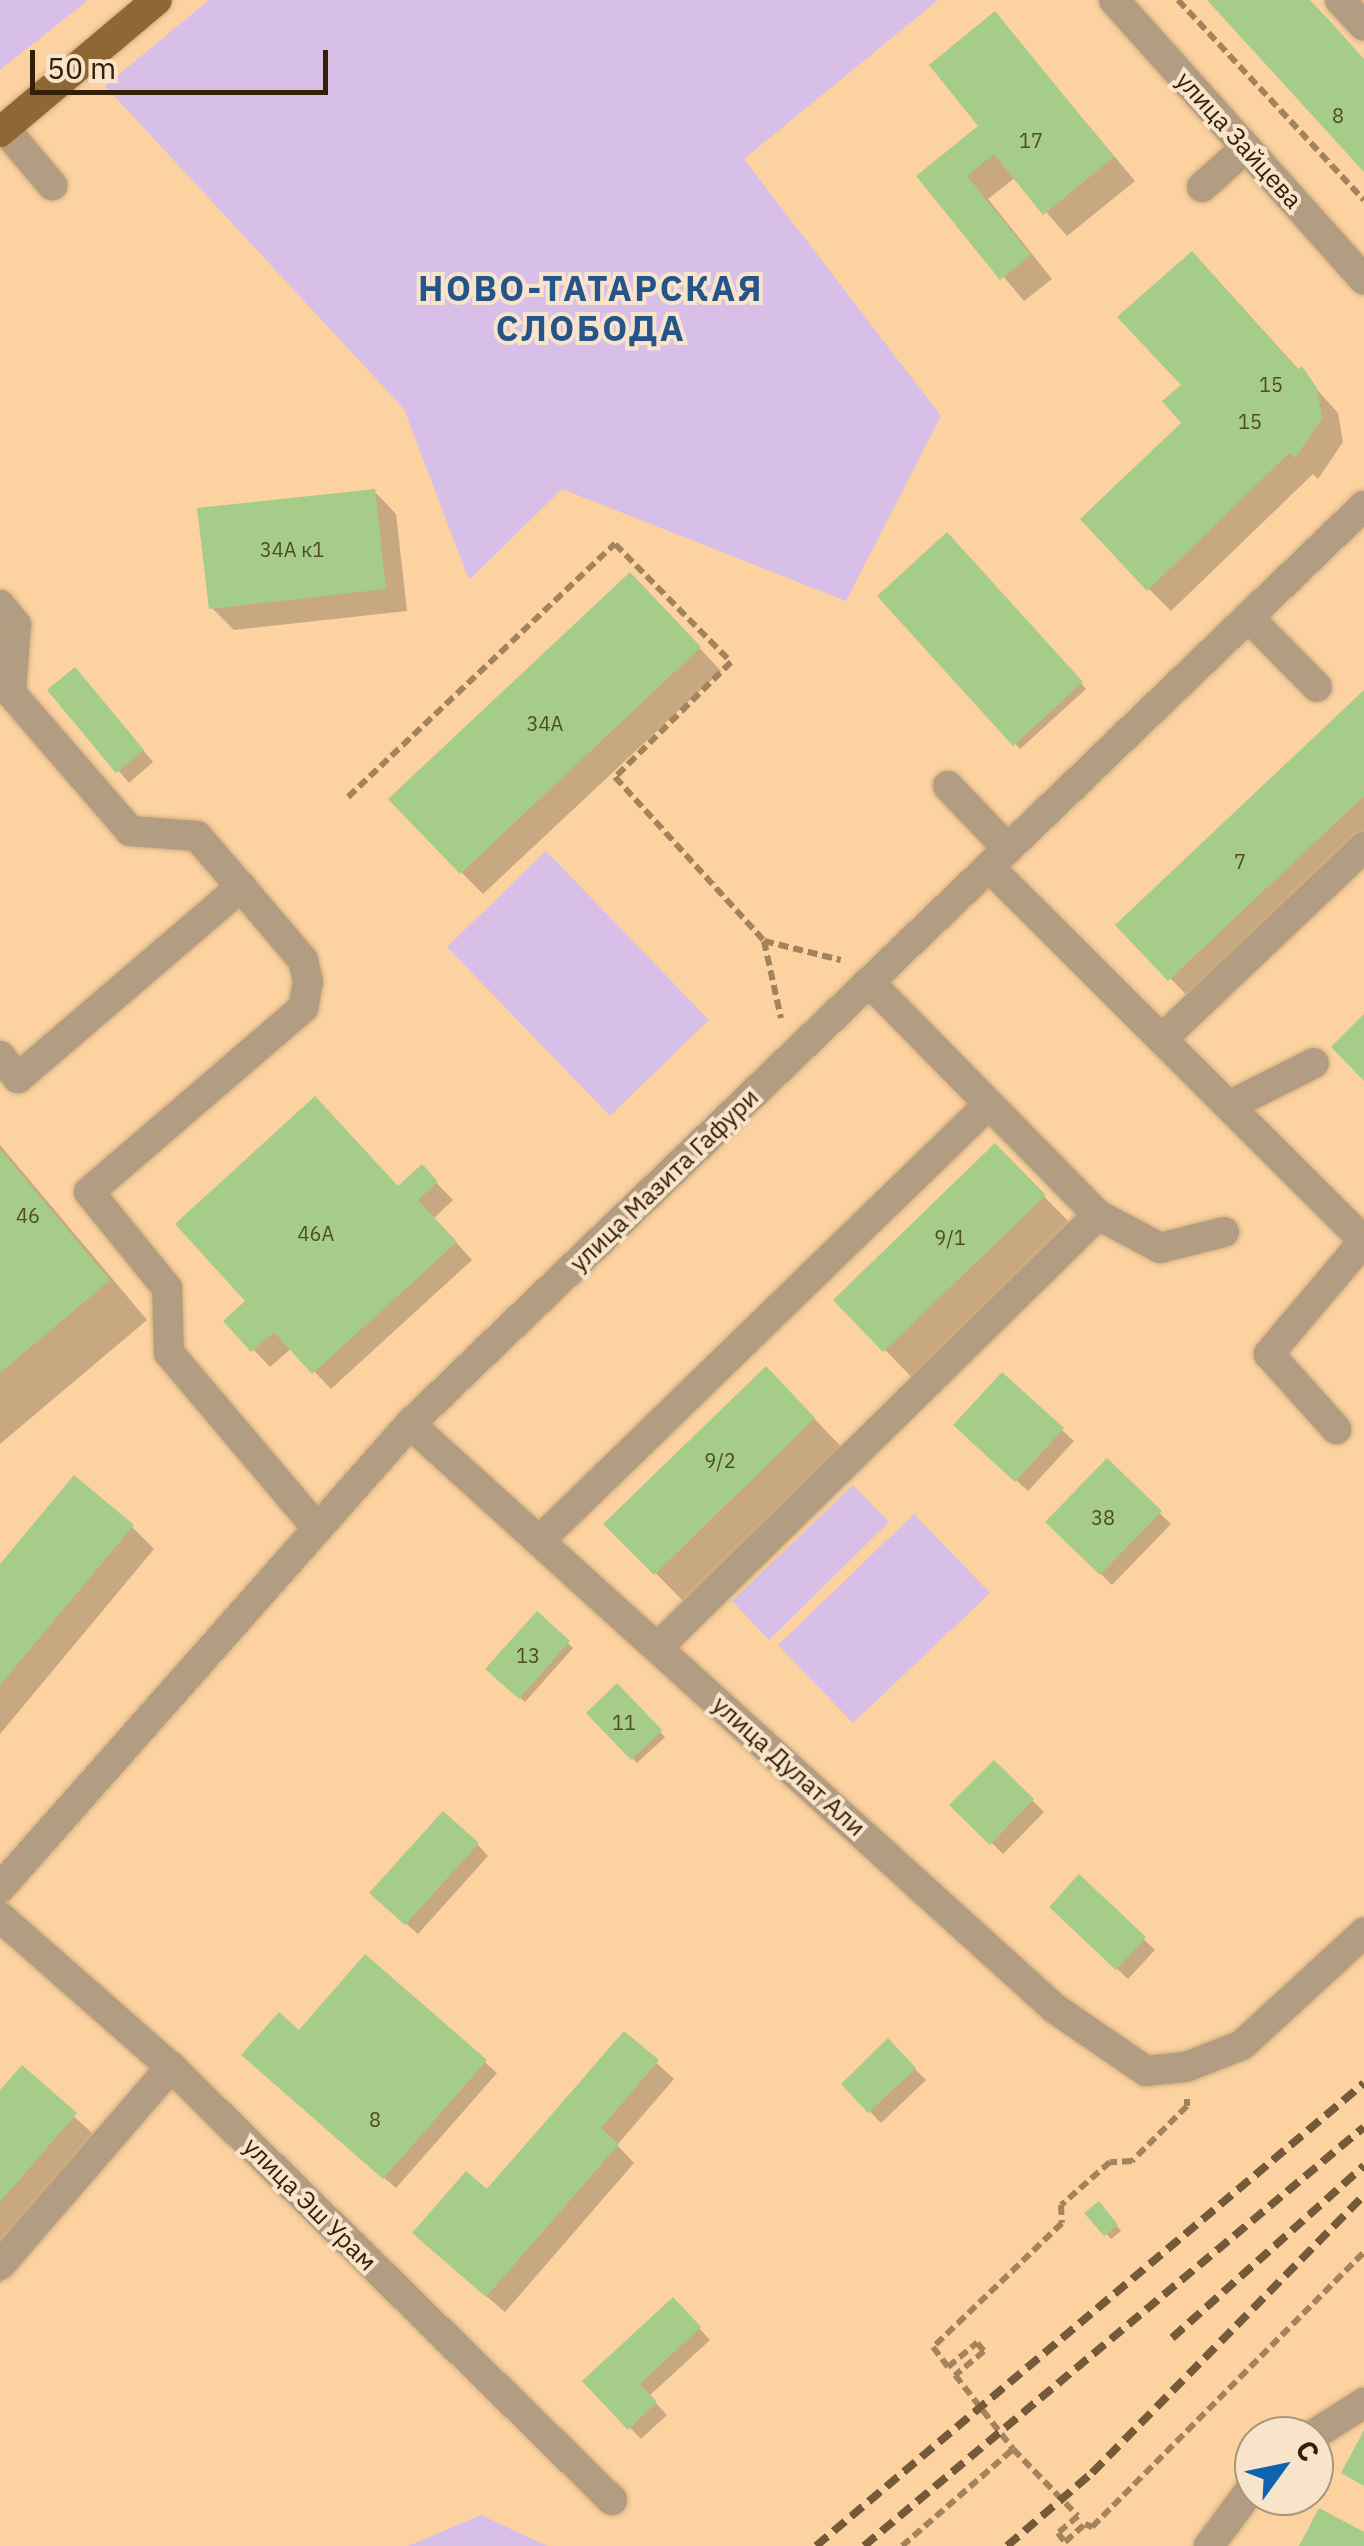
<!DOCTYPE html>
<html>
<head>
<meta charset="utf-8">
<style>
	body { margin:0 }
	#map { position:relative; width:1364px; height:2546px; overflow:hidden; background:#fbd2a0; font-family:"IBM Plex Sans",sans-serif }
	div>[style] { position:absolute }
	.green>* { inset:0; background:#d8bfe8 }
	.shadow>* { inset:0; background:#0003 }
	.building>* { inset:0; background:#a6cc8a }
	.path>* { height:6px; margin-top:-3px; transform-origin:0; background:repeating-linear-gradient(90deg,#a3835c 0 10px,transparent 0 15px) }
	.roads { filter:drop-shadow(0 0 2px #d3ae81) drop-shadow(0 0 2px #d3ae81) }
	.minor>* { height:30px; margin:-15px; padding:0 15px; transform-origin:15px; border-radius:15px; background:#b29c82 }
	.major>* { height:30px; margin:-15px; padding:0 15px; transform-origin:15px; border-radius:15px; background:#8e6834 }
	.rail>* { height:8px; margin-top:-4px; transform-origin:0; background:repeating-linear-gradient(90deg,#745a38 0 15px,transparent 0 23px) }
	span { translate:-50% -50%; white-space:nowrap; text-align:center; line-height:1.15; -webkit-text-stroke:8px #f8e4cb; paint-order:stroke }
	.number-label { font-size:20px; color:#504b26 }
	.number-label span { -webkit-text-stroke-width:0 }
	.street-label { font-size:25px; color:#332005 }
	.district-label { font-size:35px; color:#245488; font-weight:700; letter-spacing:2.5px }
	.north { position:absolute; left:1234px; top:2416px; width:100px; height:100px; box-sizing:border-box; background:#f8e4cb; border:2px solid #a9967c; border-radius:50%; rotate:57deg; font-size:28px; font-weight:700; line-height:40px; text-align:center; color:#332005 }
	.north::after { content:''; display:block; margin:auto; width:35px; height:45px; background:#0e62b0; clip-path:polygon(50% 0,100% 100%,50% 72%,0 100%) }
	.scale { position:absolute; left:30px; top:50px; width:298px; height:45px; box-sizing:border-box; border:5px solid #332005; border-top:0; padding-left:12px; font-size:30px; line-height:35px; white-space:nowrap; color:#332005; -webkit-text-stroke:8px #f8e4cb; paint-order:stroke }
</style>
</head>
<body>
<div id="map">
	<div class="green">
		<div style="clip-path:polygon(0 0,88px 0,0 70px)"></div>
		<div style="clip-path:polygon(209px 0,938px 0,744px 159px,941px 416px,846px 601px,562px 489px,469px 580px,404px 409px,105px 86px)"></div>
		<div style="clip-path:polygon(546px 851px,709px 1020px,610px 1116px,447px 947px)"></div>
		<div style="clip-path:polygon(853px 1485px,889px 1522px,769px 1640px,732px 1601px)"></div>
		<div style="clip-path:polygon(914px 1514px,990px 1593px,853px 1723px,778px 1645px)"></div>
		<div style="clip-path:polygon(481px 2515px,547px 2546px,408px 2546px)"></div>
	</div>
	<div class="shadow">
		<div style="clip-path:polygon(995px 14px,1135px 181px,1067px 236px,1016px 177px,988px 199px,1052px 279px,1024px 301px,920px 177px,982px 126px)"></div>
		<div style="clip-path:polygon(1214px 276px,1338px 413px,1343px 442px,1318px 479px,1313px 474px,1171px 611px,1149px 589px,1185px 423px,1184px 385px)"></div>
		<div style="clip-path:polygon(374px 491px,396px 514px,407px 611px,234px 630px,211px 607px)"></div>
		<div style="clip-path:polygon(946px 536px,1086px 689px,1020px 749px,880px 596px)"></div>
		<div style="clip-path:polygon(652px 597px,721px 671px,483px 894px,461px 872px)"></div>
		<div style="clip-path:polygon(86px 681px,153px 762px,129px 783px,50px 690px)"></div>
		<div style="clip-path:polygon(1364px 693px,1364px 856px,1201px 1010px,1119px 925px)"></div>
		<div style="clip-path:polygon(0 1145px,147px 1320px,0 1444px)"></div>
		<div style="clip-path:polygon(995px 1147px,1082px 1235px,923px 1389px,837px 1300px)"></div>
		<div style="clip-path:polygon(422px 1168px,453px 1200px,434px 1218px,472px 1260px,331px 1389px,292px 1348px,270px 1367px,226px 1321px)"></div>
		<div style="clip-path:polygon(1002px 1375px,1074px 1441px,1028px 1491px,968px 1436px)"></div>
		<div style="clip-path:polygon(804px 1408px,852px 1458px,694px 1612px,607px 1524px)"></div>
		<div style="clip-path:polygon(1107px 1462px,1171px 1524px,1112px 1585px,1048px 1522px)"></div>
		<div style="clip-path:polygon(132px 1527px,154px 1549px,0 1734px,0 1568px)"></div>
		<div style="clip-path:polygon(538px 1615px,573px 1648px,525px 1702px,489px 1669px)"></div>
		<div style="clip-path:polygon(617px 1687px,665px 1737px,637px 1763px,589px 1713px)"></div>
		<div style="clip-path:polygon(994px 1763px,1044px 1812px,1003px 1854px,953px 1805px)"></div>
		<div style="clip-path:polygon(477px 1844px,488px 1856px,418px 1934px,384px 1904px)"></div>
		<div style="clip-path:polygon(1079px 1878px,1155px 1950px,1128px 1979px,1052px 1906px)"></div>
		<div style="clip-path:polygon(366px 1957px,497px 2073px,396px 2188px,255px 2066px,299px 2033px)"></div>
		<div style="clip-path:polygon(625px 2034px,674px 2079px,617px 2145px,634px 2163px,505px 2312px,432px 2250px)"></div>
		<div style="clip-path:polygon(888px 2042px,926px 2080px,881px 2123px,844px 2084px)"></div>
		<div style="clip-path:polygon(22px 2069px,114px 2153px,0 2284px,0 2094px)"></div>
		<div style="clip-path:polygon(1103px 2209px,1121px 2231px,1111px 2239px,1088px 2213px)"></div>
		<div style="clip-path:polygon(673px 2300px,710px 2340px,649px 2396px,667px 2415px,641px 2439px,586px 2381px)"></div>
	</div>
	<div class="building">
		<div style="clip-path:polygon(1207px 0,1310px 0,1329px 20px,1364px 59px,1364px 172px)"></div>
		<div style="clip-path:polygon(995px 11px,1114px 157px,1043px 215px,994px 154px,967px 176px,1031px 255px,1000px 280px,916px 176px,978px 126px,929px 65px)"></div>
		<div style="clip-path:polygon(1192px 251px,1298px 370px,1302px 366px,1317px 388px,1322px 419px,1295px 458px,1289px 453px,1147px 591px,1080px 519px,1181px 423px,1162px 401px,1181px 385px,1117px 317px)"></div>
		<div style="clip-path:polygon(375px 489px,386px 589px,209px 609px,197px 508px)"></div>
		<div style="clip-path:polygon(947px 532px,1083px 682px,1013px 746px,877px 596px)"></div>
		<div style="clip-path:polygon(630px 572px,701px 647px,460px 874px,388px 799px)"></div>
		<div style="clip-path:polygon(75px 667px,144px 750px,116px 773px,47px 690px)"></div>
		<div style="clip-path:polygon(1364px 690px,1364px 796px,1168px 981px,1115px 925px)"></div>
		<div style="clip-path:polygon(1364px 1014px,1364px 1081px,1331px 1047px)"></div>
		<div style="clip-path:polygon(315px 1096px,398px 1186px,422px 1164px,438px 1182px,418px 1200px,457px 1242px,312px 1374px,274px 1332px,251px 1352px,223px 1321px,245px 1301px,175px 1224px)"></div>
		<div style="clip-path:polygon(995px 1143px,1046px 1195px,883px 1352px,833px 1300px)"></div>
		<div style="clip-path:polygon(0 1149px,110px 1280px,0 1373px)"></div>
		<div style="clip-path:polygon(766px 1366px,815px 1418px,654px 1575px,603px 1524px)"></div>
		<div style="clip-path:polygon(1002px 1372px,1064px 1428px,1015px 1482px,953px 1425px)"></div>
		<div style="clip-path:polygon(1107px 1458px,1162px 1511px,1100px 1575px,1045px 1522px)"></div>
		<div style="clip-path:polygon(74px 1475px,134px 1525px,0 1685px,0 1564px)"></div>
		<div style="clip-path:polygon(537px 1611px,570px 1641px,519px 1699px,485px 1669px)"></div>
		<div style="clip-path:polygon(617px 1683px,662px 1730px,631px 1760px,586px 1713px)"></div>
		<div style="clip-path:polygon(994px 1760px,1034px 1799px,990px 1845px,949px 1805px)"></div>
		<div style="clip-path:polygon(443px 1811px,479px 1843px,405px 1925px,369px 1893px)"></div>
		<div style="clip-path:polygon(1079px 1874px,1146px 1937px,1116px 1970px,1049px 1907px)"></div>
		<div style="clip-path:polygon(365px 1954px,487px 2060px,383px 2179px,241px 2055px,279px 2012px,299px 2030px)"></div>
		<div style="clip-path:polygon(624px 2031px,659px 2060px,601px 2128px,619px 2144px,486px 2297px,412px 2233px,466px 2171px,487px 2189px)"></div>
		<div style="clip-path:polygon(888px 2038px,916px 2068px,868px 2113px,841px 2084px)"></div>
		<div style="clip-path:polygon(22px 2065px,77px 2113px,0 2202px,0 2090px)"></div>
		<div style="clip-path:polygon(1099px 2201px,1118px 2225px,1104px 2236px,1084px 2213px)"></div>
		<div style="clip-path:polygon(673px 2297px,701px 2327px,640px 2384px,657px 2402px,628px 2430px,582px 2381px)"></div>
		<div style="clip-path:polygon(1364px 2430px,1364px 2486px,1341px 2473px)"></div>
		<div style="clip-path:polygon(1319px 2508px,1364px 2532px,1364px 2546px,1299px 2546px)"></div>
	</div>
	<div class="path">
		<div style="left:1178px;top:0;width:273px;rotate:47.1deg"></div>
		<div style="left:348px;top:797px;width:368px;rotate:-43.5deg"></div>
		<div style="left:615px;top:544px;width:165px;rotate:45.5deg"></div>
		<div style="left:731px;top:662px;width:163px;rotate:135.2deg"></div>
		<div style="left:615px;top:777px;width:222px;rotate:47.7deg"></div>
		<div style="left:764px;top:941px;width:79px;rotate:77.6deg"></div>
		<div style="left:764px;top:941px;width:79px;rotate:13.9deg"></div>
		<div style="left:1187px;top:2099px;width:7px;rotate:90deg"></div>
		<div style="left:1187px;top:2106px;width:78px;rotate:135deg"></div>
		<div style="left:1132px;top:2161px;width:22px;rotate:177deg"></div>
		<div style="left:1110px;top:2162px;width:65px;rotate:138.7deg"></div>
		<div style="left:1061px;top:2205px;width:18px;rotate:87deg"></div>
		<div style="left:1062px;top:2223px;width:179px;rotate:136.1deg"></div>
		<div style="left:933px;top:2347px;width:25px;rotate:53deg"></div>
		<div style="left:948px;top:2367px;width:38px;rotate:-40deg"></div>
		<div style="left:977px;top:2343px;width:11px;rotate:49deg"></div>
		<div style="left:984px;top:2351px;width:38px;rotate:140deg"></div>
		<div style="left:955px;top:2375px;width:94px;rotate:51.9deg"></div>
		<div style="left:1013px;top:2449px;width:93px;rotate:45.9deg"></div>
		<div style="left:1078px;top:2516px;width:26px;rotate:140deg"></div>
		<div style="left:1058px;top:2533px;width:11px;rotate:52deg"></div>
		<div style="left:1065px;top:2542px;width:27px;rotate:-42deg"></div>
		<div style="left:1085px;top:2524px;width:8px;rotate:23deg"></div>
		<div style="left:1092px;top:2527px;width:387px;rotate:-45.3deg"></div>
		<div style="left:902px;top:2546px;width:147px;rotate:-41.1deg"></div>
	</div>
	<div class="roads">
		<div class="minor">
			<div style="left:1114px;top:0;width:375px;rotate:48.2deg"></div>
			<div style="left:1340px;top:0;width:35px;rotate:47deg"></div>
			<div style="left:4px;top:128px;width:75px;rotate:49.9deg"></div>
			<div style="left:1202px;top:187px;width:59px;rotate:-41.6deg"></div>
			<div style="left:0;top:605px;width:26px;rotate:51deg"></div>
			<div style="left:16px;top:625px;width:68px;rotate:94.2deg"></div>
			<div style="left:11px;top:693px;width:182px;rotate:49.2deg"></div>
			<div style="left:130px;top:831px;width:67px;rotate:4.3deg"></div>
			<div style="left:197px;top:836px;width:67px;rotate:49.2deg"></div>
			<div style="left:1248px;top:617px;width:98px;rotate:45.4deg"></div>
			<div style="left:948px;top:786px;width:87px;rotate:46.4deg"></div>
			<div style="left:989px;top:867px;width:530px;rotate:44.92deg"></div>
			<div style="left:1364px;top:1241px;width:148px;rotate:130.1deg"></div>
			<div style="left:1269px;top:1354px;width:101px;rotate:48.2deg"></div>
			<div style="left:1162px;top:1039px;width:279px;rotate:-43.5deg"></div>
			<div style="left:0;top:1056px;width:28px;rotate:51deg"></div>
			<div style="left:18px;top:1078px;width:294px;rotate:-40.6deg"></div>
			<div style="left:241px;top:887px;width:96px;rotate:49.7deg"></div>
			<div style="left:303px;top:960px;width:22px;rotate:77deg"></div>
			<div style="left:308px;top:981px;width:27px;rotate:100deg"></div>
			<div style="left:303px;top:1008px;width:282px;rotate:139.3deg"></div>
			<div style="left:89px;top:1192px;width:124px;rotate:50.9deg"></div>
			<div style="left:167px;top:1288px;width:65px;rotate:88.2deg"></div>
			<div style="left:169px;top:1353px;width:229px;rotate:49.8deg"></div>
			<div style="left:1229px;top:1106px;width:95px;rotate:-26.8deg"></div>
			<div style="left:1098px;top:1215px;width:70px;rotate:28deg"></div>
			<div style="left:1160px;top:1248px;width:66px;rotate:-14deg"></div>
			<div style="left:410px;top:1424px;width:869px;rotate:42.2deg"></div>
			<div style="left:1054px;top:2008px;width:112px;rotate:34.4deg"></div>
			<div style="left:1146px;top:2071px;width:40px;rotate:-5.7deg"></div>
			<div style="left:1186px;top:2067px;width:60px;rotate:-21.4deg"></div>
			<div style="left:1242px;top:2045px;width:166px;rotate:-42.6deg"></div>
			<div style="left:539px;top:1541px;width:627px;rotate:-44.16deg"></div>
			<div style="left:658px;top:1647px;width:617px;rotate:-44.47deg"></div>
			<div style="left:1098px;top:1215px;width:327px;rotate:-134.5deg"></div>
			<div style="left:0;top:1888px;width:619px;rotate:-48.54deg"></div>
			<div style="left:410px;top:1424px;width:1324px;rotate:-43.9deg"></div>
			<div style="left:0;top:1917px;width:227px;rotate:41.3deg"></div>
			<div style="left:171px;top:2067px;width:618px;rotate:44.48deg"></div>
			<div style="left:0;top:2265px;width:262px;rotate:-49.2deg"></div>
			<div style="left:1312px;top:2436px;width:62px;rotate:-32.4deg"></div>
			<div style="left:1209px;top:2546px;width:76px;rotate:-53.6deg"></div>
		</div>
		<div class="major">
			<div style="left:0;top:132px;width:205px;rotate:-40.1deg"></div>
		</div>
	</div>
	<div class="rail">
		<div style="left:1172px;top:2338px;width:258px;rotate:-41.9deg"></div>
		<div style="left:816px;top:2546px;width:717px;rotate:-40.19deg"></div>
		<div style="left:864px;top:2546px;width:652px;rotate:-39.96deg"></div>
		<div style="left:1007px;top:2546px;width:112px;rotate:-40.7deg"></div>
		<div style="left:1092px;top:2473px;width:389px;rotate:-45.6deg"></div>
	</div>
	<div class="number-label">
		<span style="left:1338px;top:115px">8</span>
		<span style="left:1031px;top:140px">17</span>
		<span style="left:1271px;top:384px">15</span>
		<span style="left:1250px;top:421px">15</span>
		<span style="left:292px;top:549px">34А к1</span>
		<span style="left:545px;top:723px">34А</span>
		<span style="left:1240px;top:861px">7</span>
		<span style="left:28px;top:1215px">46</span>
		<span style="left:316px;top:1233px">46А</span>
		<span style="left:950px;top:1237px">9/1</span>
		<span style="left:720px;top:1460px">9/2</span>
		<span style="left:1103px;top:1517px">38</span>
		<span style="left:528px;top:1655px">13</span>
		<span style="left:624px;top:1722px">11</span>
		<span style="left:375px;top:2119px">8</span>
	</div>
	<div class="street-label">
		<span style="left:1239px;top:140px;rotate:48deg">улица Зайцева</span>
		<span style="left:664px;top:1180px;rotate:-44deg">улица Мазита Гафури</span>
		<span style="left:789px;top:1766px;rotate:42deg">улица Дулат Али</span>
		<span style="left:310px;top:2204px;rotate:45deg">улица Эш Урам</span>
	</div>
	<div class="district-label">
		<span style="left:591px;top:308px">НОВО-ТАТАРСКАЯ<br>СЛОБОДА</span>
	</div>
	<div class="north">С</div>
	<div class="scale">50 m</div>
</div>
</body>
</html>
